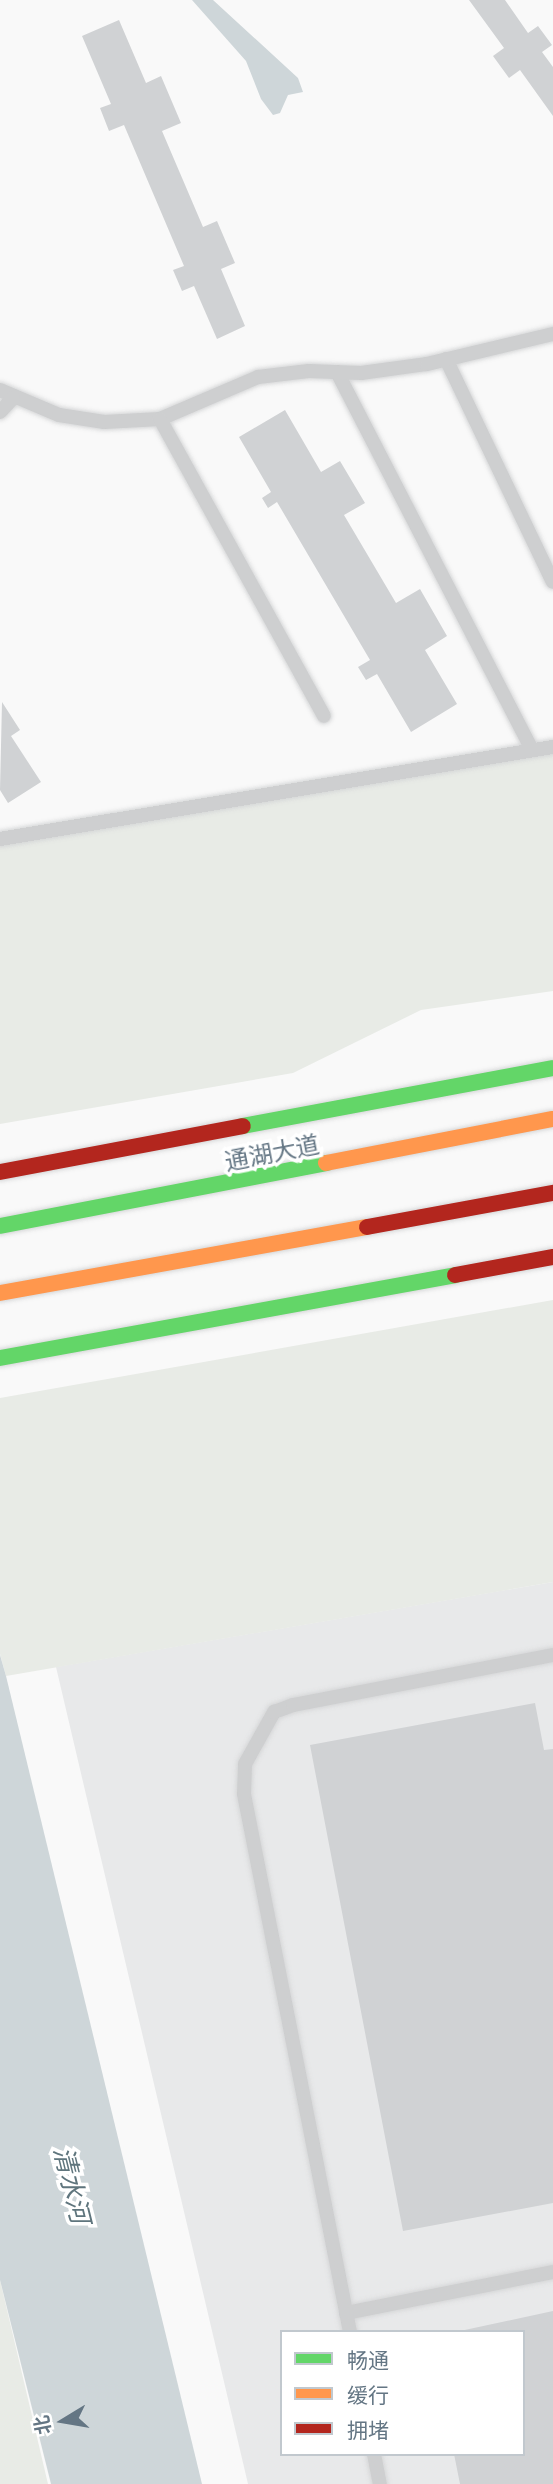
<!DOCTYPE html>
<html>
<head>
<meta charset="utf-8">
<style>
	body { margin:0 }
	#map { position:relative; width:553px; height:2484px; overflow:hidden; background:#f9f9f9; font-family:Manrope,"Noto Sans SC",sans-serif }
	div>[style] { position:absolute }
	.built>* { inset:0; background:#e8e9ea }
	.green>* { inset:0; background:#e8ebe6 }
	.water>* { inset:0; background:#ced6d9 }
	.building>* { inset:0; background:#d0d2d4 }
	.roads { filter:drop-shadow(0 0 2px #d6d7d8) drop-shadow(0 0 2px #d6d7d8) }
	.lane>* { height:14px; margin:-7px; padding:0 7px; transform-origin:7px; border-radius:7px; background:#cecfd0 }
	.fast>* { height:16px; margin:-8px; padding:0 8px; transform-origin:8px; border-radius:8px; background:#63d668 }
	.slow>* { height:16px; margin:-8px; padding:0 8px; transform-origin:8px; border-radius:8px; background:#ff974d }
	.jam>* { height:16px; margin:-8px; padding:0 8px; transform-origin:8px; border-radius:8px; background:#b3261e }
	span { translate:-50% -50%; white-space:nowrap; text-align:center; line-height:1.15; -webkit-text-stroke:7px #fff; paint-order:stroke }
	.street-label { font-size:24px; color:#647684 }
	.water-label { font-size:26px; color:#5f757d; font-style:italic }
	.legend { position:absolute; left:280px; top:2330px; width:245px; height:126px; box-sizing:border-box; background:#fff; border:2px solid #c1c8ce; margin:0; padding:9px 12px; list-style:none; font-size:21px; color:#647684 }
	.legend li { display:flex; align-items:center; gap:14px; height:35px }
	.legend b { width:35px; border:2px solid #c1c8ce }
	.north { position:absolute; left:28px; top:2386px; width:70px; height:70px; -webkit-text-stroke:5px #fff; paint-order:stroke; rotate:259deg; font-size:19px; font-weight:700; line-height:28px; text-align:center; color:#647684 }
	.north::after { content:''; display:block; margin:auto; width:24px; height:32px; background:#647684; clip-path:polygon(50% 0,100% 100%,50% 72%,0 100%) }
</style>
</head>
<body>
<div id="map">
	<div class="built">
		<div style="clip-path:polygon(evenodd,553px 1582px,553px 2484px,248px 2484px,56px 1667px,553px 1582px,282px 2332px,523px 2332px,523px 2454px,282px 2454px,282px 2332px)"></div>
	</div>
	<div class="green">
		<div style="clip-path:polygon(553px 743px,553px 991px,421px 1010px,293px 1073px,0 1124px,0 846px)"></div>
		<div style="clip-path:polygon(553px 1300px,553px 1582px,6px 1676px,0 1654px,0 1398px)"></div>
		<div style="clip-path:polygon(0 2280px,48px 2484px,0 2484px)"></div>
	</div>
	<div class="water">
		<div style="clip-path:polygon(192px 0,213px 0,298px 78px,303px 92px,288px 95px,280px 113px,273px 115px,261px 99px,246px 61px)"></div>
		<div style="clip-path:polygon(0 1655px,6px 1676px,202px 2484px,51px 2484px,0 2280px)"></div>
	</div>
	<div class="building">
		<div style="clip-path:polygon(469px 0,505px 0,528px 33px,538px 26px,552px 45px,542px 52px,553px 67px,553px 116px,520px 70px,509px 78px,493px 56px,504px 48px)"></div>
		<div style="clip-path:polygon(119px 20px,146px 83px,161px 76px,181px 123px,162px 131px,203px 227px,217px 221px,235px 263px,221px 269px,245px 326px,217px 339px,194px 286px,182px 291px,173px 270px,184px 266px,124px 125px,109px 131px,100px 108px,111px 104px,82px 36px)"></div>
		<div style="clip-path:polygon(285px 410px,321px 472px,340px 461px,365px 503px,344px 515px,396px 603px,420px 589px,447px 636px,425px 650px,457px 704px,411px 732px,377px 674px,366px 680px,358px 667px,370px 660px,277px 502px,268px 508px,262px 498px,271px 492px,239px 437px)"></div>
		<div style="clip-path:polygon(2px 702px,20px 730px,11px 736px,41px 782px,8px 803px,0 790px)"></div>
		<div style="clip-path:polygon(535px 1703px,544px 1750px,553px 1749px,553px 2203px,403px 2231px,310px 1745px)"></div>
		<div style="clip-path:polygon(553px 2311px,553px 2484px,460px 2484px,454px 2454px,523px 2454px,523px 2332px,460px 2331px)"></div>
	</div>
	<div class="roads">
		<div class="lane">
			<div style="left:446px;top:359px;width:247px;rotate:64.4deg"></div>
			<div style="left:337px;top:372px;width:425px;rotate:62.7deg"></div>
			<div style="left:0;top:390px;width:64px;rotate:23deg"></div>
			<div style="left:59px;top:415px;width:46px;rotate:8.8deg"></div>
			<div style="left:104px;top:422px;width:56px;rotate:-3.1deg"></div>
			<div style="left:160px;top:419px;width:107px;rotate:-23.2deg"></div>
			<div style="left:258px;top:377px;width:51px;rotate:-6.7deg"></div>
			<div style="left:309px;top:371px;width:52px;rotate:2.2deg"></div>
			<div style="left:361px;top:373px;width:67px;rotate:-7.8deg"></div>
			<div style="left:427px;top:364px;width:130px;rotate:-13.4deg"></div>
			<div style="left:0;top:412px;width:19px;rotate:-47deg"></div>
			<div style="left:160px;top:419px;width:339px;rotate:61.1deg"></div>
			<div style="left:0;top:839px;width:561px;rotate:-9.45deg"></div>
			<div style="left:346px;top:2313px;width:211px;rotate:-11.2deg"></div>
			<div style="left:350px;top:2332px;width:548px;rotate:-101.15deg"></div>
			<div style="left:244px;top:1794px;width:30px;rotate:-88deg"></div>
			<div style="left:245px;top:1764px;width:60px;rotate:-60.9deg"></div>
			<div style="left:274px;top:1712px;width:20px;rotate:-20deg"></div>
			<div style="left:293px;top:1705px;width:265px;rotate:-10.9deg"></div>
			<div style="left:374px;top:2454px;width:31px;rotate:79deg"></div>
		</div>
		<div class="fast">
			<div style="left:243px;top:1126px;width:315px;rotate:-10.6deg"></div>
			<div style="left:0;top:1226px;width:332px;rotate:-10.9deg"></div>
			<div style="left:0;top:1358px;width:463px;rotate:-10.3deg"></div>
		</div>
		<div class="slow">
			<div style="left:326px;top:1163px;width:231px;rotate:-11deg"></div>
			<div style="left:0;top:1293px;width:373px;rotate:-10.2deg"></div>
		</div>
		<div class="jam">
			<div style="left:0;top:1172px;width:247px;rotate:-10.7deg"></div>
			<div style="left:367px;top:1227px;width:189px;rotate:-10.4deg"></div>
			<div style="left:455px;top:1275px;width:100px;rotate:-10.4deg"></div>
		</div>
	</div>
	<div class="street-label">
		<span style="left:272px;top:1152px;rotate:-11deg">通湖大道</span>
	</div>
	<div class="water-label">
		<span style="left:72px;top:2185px;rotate:76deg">清水河</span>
	</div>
	<ul class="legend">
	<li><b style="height:9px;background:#63d668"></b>畅通</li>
	<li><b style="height:9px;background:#ff974d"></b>缓行</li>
	<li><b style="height:9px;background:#b3261e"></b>拥堵</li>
	</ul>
	<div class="north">北</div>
</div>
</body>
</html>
